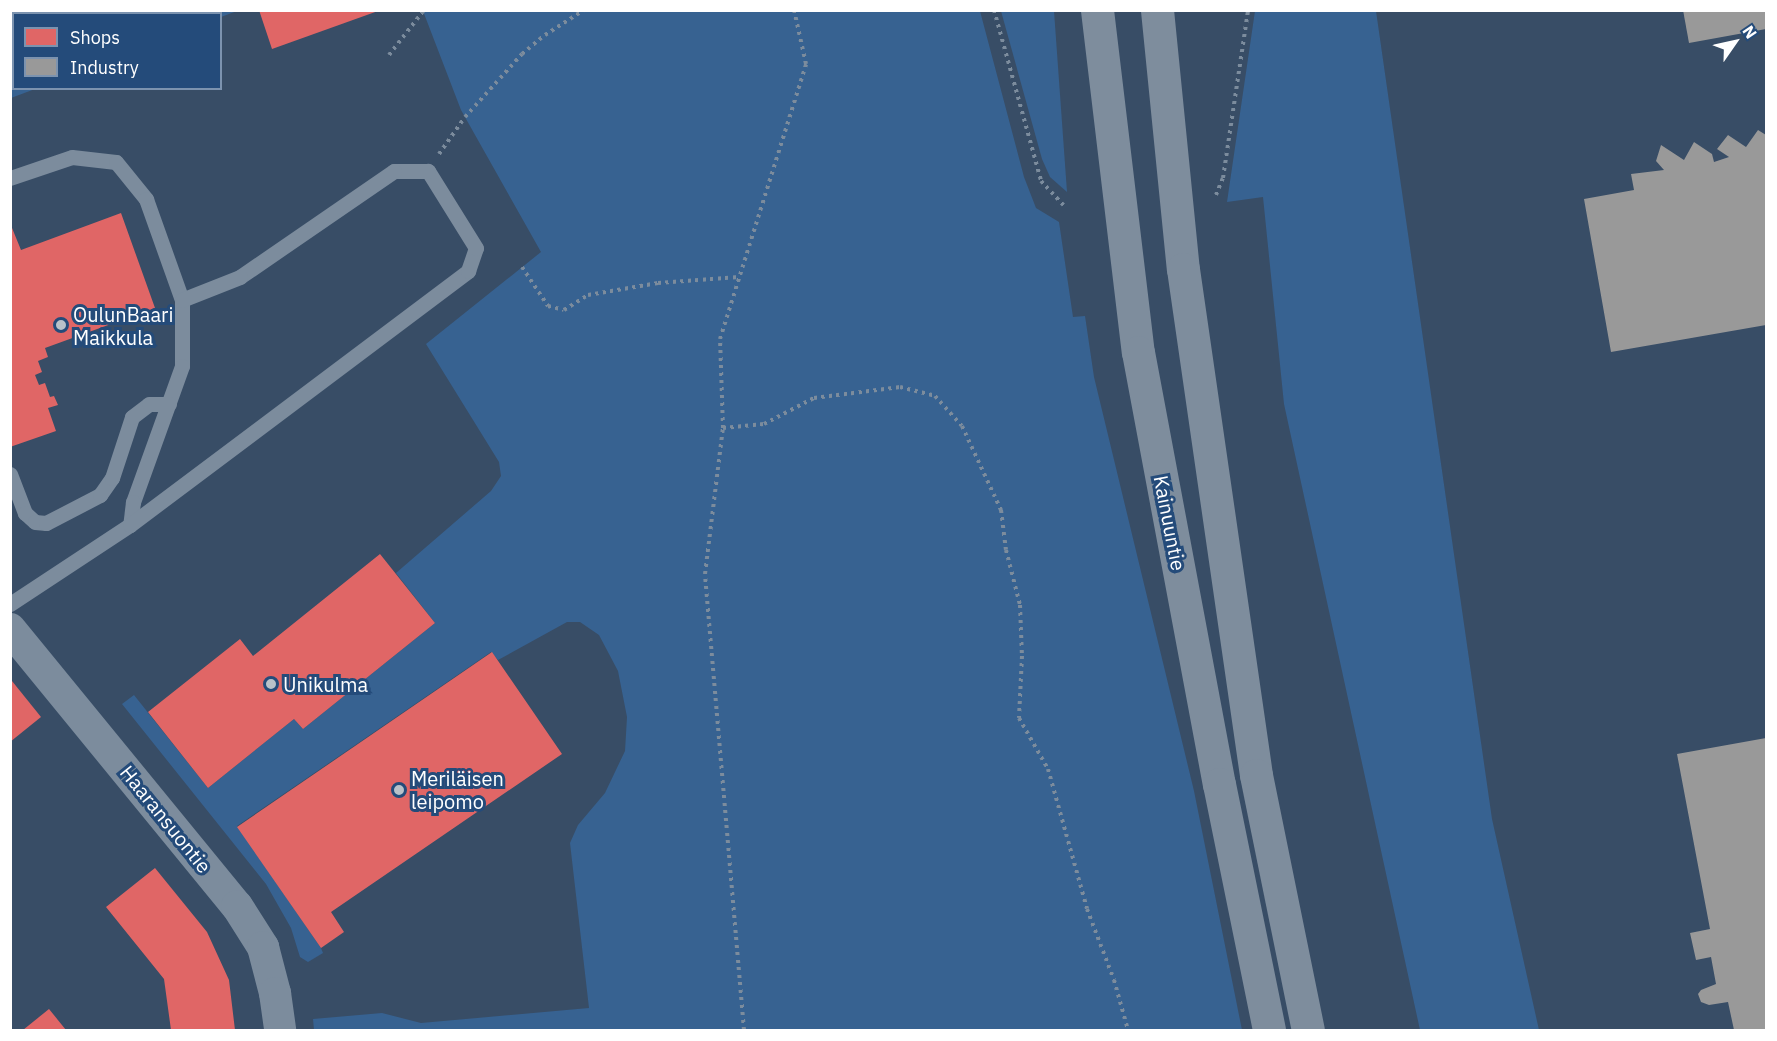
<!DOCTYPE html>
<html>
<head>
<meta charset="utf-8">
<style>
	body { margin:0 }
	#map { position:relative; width:1777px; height:1041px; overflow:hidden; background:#384d66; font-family:"IBM Plex Sans",sans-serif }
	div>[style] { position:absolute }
	.green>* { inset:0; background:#376291 }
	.shops>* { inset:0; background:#e06666 }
	.industry>* { inset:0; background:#999 }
	.path>* { height:4px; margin-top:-2px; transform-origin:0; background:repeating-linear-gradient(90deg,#7c8c9d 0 3px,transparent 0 7.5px) }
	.lane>* { height:15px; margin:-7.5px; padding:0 7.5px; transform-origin:7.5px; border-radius:7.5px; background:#7c8c9d }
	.street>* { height:32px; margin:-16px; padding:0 16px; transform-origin:16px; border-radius:16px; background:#7c8c9d }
	.highway>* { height:33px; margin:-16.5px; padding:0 16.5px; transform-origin:16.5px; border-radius:16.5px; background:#7e8d9d }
	.dots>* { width:16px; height:16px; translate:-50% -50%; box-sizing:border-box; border:3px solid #244b7a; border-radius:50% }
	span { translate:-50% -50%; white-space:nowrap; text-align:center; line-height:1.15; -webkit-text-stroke:6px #244b7a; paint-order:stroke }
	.poi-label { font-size:20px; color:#fff }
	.left { translate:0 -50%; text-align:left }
	.street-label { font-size:20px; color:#fff }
	.frame { position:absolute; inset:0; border:12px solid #fff; pointer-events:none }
	.legend { position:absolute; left:12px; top:12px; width:210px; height:78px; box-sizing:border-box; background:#244b7a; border:2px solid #7c93af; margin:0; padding:8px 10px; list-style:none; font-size:18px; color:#fff }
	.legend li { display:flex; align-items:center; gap:12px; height:30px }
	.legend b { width:30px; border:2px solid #7c93af }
	.north { position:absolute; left:1705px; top:12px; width:60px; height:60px; -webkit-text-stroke:4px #244b7a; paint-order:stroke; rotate:56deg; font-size:16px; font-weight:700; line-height:24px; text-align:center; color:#fff }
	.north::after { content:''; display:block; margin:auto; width:21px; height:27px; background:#fff; clip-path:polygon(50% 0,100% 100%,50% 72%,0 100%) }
</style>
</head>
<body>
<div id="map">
	<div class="green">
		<div style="clip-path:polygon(11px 10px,237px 10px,237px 11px,221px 17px,220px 14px,14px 14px,14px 88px,35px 89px,11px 98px)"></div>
		<div style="clip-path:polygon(423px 11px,980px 11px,1024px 177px,1036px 208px,1059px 222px,1073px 317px,1085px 316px,1094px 377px,1194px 791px,1242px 1030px,314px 1030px,313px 1019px,382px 1013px,421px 1023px,589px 1008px,570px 843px,578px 825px,605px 793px,625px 751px,627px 717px,618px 671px,599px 635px,580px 622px,567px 622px,498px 660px,491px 652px,237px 826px,321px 948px,323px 953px,308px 962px,300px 957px,291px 928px,266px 884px,122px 704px,134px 695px,208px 788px,294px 719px,303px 729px,435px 623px,396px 573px,491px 491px,501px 476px,499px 462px,426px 344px,541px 252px,461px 110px)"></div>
		<div style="clip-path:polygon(1001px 11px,1054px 11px,1067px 192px,1050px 177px,1042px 159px)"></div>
		<div style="clip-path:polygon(1255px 11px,1376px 11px,1492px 819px,1539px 1030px,1420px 1030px,1284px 404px,1263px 197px,1227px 202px)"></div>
	</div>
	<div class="shops">
		<div style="clip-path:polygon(259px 10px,378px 10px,378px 11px,272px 49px)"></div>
		<div style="clip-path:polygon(121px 213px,155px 308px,45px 348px,48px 357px,38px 361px,42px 372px,35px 375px,39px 385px,45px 383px,50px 397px,54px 396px,58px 405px,48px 408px,56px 431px,10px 447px,10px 223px,21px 250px)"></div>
		<div style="clip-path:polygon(380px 554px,435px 623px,303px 729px,294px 719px,208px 788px,148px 712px,240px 639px,253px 656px)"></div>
		<div style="clip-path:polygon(492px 652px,562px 754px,331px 912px,344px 932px,321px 948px,237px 827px)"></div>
		<div style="clip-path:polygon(12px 681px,41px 717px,10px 742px,10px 682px)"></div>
		<div style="clip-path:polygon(155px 868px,207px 932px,229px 980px,235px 1030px,171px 1030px,164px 979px,106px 907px)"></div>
		<div style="clip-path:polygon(49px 1009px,66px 1030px,23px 1030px)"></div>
	</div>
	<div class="industry">
		<div style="clip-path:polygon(1683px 10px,1766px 10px,1766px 29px,1689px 43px)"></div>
		<div style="clip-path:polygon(1758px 130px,1766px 135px,1766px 325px,1611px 352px,1584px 199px,1634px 190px,1631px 174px,1664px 170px,1656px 161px,1661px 145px,1684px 160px,1694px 142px,1712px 154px,1714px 162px,1729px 157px,1717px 149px,1728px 135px,1746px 147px)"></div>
		<div style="clip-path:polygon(1766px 738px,1766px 1030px,1734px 1030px,1728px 1002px,1709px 1005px,1701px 1002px,1698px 994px,1701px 990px,1716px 984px,1711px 957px,1696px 960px,1690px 933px,1710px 929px,1677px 754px)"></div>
	</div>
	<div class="path">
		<div style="left:994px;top:10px;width:177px;rotate:74.6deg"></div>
		<div style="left:1041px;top:181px;width:33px;rotate:47deg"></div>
		<div style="left:389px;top:55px;width:57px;rotate:-52.1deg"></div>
		<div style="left:439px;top:154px;width:45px;rotate:-54.9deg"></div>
		<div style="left:465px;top:117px;width:85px;rotate:-47.9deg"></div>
		<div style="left:522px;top:54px;width:30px;rotate:-40deg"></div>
		<div style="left:545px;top:35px;width:46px;rotate:-32.7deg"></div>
		<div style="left:1216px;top:195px;width:18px;rotate:-68deg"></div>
		<div style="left:1223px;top:178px;width:170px;rotate:-81.5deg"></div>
		<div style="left:522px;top:267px;width:47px;rotate:56.3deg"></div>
		<div style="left:548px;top:306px;width:16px;rotate:14deg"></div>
		<div style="left:564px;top:310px;width:28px;rotate:-32deg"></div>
		<div style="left:588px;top:295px;width:71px;rotate:-9.7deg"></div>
		<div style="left:658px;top:283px;width:81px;rotate:-4.2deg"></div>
		<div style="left:723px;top:428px;width:41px;rotate:-5.6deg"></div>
		<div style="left:764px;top:424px;width:56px;rotate:-27.5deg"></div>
		<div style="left:814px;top:398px;width:87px;rotate:-7.3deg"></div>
		<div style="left:900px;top:387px;width:36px;rotate:14deg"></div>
		<div style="left:935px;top:396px;width:40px;rotate:48deg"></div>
		<div style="left:962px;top:426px;width:93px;rotate:65.1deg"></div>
		<div style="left:1001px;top:510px;width:40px;rotate:82.9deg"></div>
		<div style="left:1006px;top:550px;width:57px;rotate:75.7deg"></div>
		<div style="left:1020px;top:605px;width:51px;rotate:87.8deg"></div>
		<div style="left:1022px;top:656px;width:62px;rotate:92.8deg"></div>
		<div style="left:1019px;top:718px;width:59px;rotate:60.4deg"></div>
		<div style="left:1048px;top:769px;width:145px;rotate:74.4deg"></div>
		<div style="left:1087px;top:909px;width:76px;rotate:69.2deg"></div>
		<div style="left:1114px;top:980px;width:52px;rotate:74.4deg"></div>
		<div style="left:744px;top:1030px;width:458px;rotate:-94.9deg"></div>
		<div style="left:705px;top:574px;width:147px;rotate:-83deg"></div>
		<div style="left:723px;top:428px;width:89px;rotate:-91.9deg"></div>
		<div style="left:720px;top:339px;width:288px;rotate:-72.6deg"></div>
		<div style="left:806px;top:64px;width:55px;rotate:-102.5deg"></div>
	</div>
	<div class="lane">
		<div style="left:10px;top:178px;width:65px;rotate:-18.7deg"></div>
		<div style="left:72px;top:157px;width:44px;rotate:6.5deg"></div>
		<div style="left:116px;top:162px;width:48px;rotate:51deg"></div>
		<div style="left:146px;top:199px;width:107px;rotate:70.4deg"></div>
		<div style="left:182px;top:300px;width:66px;rotate:90deg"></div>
		<div style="left:182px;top:366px;width:145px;rotate:109.8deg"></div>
		<div style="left:133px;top:502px;width:23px;rotate:97deg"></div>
		<div style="left:10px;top:474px;width:42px;rotate:69deg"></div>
		<div style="left:25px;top:513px;width:13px;rotate:42deg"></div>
		<div style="left:35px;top:522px;width:11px;rotate:5deg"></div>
		<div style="left:46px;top:523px;width:61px;rotate:-27.4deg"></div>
		<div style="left:100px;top:495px;width:21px;rotate:-55deg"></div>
		<div style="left:112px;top:478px;width:64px;rotate:-71.8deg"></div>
		<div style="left:132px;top:417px;width:21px;rotate:-37deg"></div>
		<div style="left:149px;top:404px;width:20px"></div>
		<div style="left:10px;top:604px;width:144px;rotate:-33.4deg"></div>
		<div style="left:130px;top:525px;width:423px;rotate:-36.9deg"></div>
		<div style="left:468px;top:271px;width:24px;rotate:-71deg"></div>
		<div style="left:476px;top:248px;width:91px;rotate:-121.9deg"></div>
		<div style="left:428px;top:171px;width:34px;rotate:180deg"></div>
		<div style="left:394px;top:171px;width:187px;rotate:145.5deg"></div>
		<div style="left:240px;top:277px;width:62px;rotate:158.4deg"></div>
	</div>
	<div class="street">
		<div style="left:10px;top:629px;width:358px;rotate:50.7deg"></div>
		<div style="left:237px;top:906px;width:49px;rotate:57.6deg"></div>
		<div style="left:263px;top:947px;width:48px;rotate:75.4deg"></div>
		<div style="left:275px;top:993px;width:37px;rotate:82deg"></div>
	</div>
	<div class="highway">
		<div style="left:1097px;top:10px;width:344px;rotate:83.2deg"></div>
		<div style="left:1138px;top:352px;width:440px;rotate:79.4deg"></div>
		<div style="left:1219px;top:784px;width:251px;rotate:78.5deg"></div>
		<div style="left:1157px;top:10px;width:260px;rotate:84.3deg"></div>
		<div style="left:1183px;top:269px;width:511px;rotate:81.79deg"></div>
		<div style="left:1256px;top:775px;width:260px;rotate:78.5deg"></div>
	</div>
	<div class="dots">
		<div style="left:61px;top:325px;background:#b9c1c9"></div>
		<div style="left:271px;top:684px;background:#b9c1c9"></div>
		<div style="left:399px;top:790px;background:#b9c1c9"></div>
	</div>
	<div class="poi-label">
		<span class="left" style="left:73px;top:326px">OulunBaari<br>Maikkula</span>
		<span class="left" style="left:283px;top:684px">Unikulma</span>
		<span class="left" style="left:411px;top:790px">Meriläisen<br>leipomo</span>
	</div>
	<div class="street-label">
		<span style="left:1170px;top:523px;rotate:79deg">Kainuuntie</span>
		<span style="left:166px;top:819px;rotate:51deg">Haaransuontie</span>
	</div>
	<div class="frame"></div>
	<ul class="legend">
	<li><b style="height:16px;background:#e06666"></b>Shops</li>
	<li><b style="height:16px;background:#999"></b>Industry</li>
	</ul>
	<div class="north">N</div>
</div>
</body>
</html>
